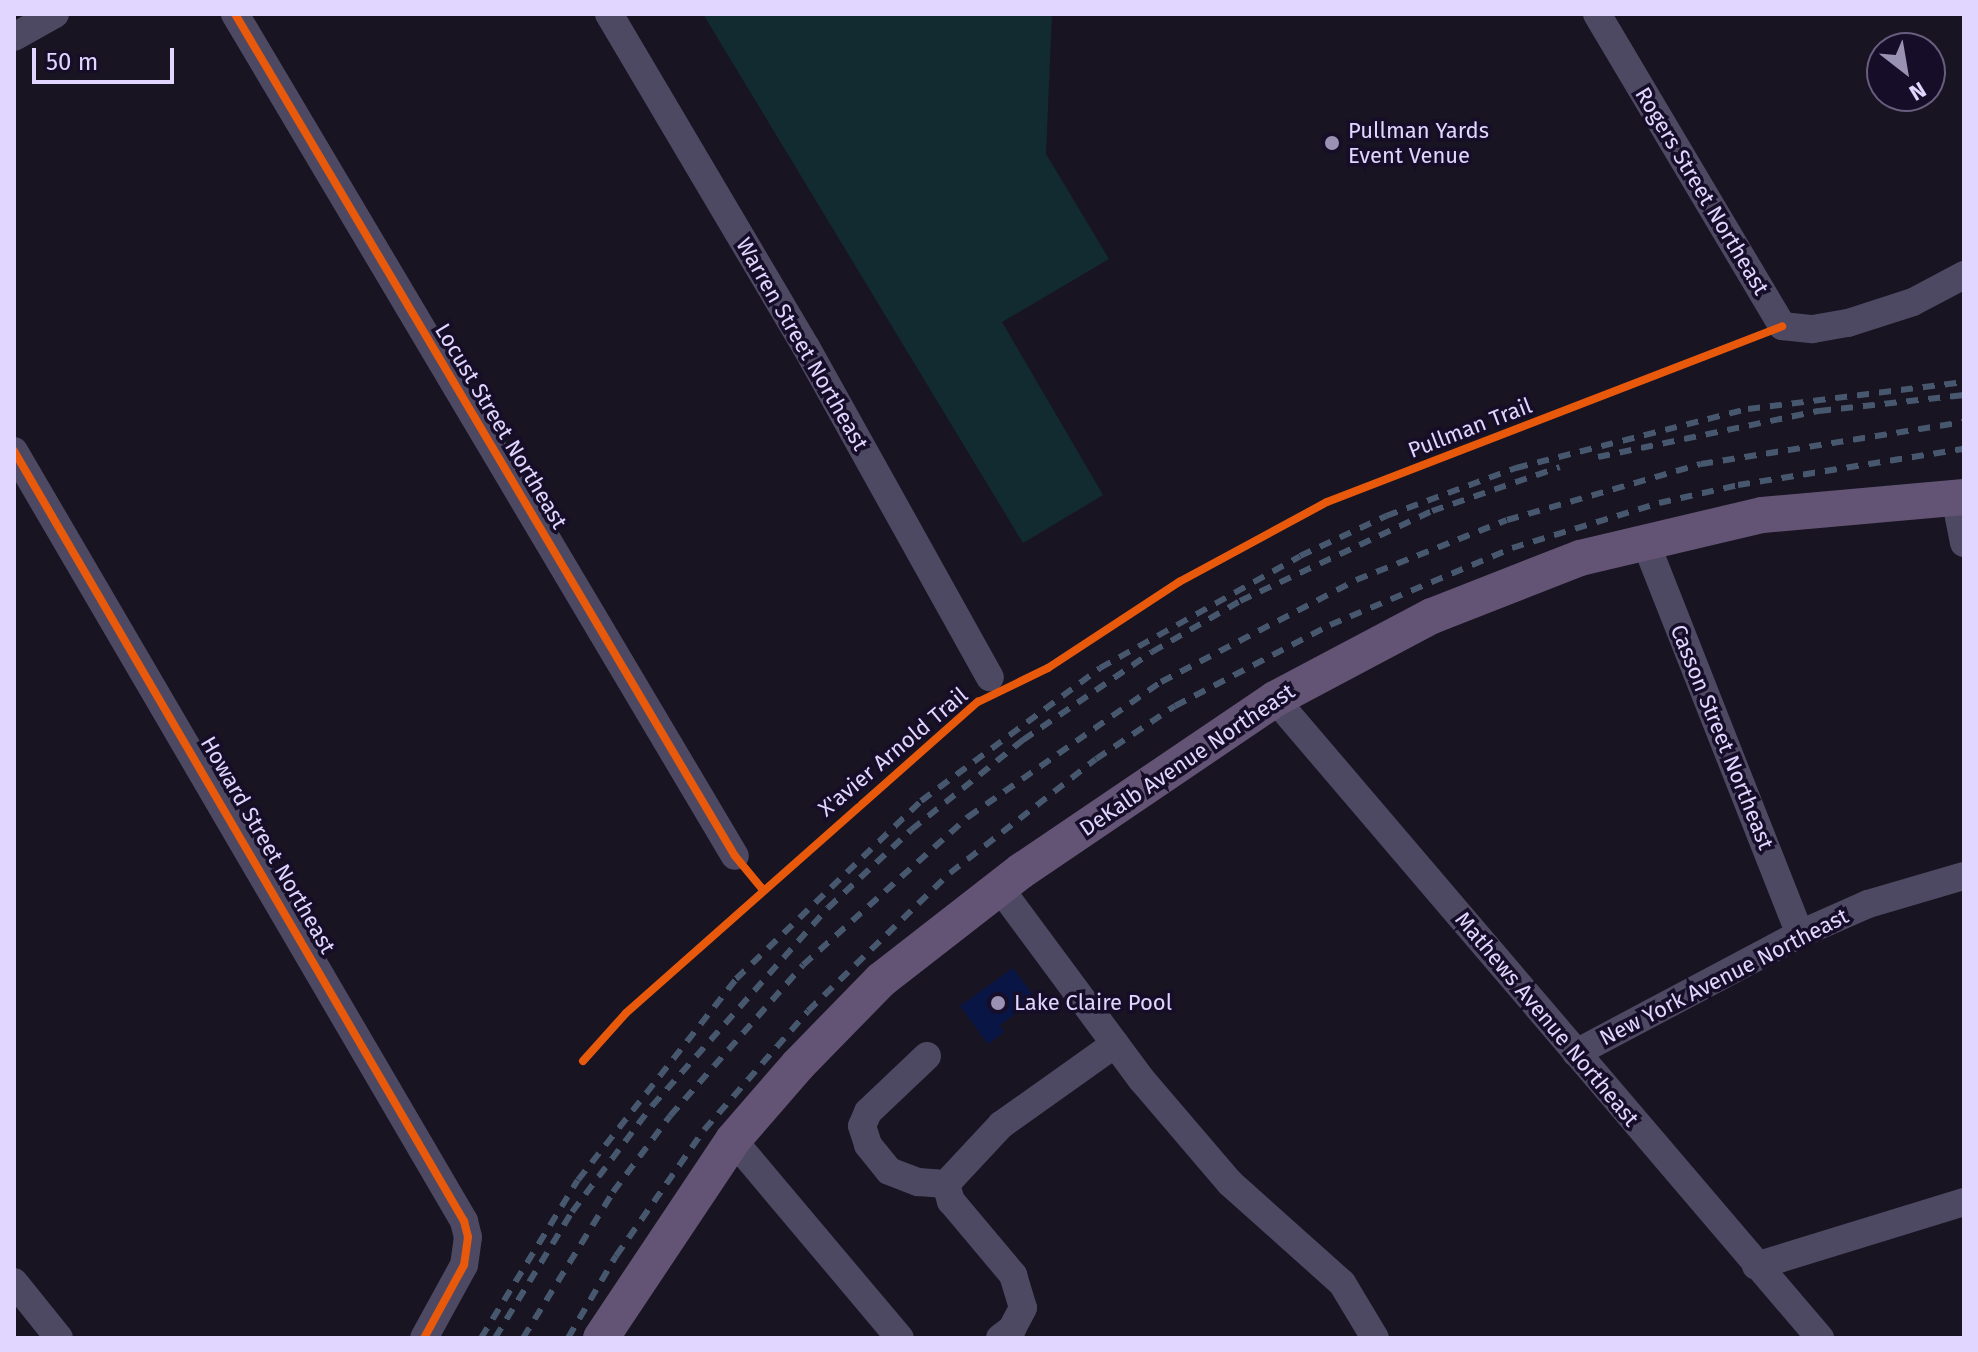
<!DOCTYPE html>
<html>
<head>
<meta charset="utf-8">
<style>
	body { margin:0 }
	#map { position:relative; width:1978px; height:1352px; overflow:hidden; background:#181422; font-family:"Fira Sans",sans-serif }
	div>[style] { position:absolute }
	.green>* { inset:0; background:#122b31 }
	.water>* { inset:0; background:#091645 }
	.minor>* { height:28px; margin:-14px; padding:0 14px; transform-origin:14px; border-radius:14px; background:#4e4963 }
	.major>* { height:36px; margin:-18px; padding:0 18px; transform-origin:18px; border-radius:18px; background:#635374 }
	.rail>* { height:6px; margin-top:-3px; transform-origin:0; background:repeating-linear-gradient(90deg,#46576e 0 12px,transparent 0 22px) }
	.cycleway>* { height:8px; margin:-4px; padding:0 4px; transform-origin:4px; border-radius:4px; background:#e8590c }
	.dots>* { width:22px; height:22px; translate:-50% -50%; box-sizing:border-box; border:4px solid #160e28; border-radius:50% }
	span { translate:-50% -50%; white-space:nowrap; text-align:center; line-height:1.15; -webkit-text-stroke:7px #160e28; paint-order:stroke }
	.poi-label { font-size:22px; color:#e0d6ff }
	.left { translate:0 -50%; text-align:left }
	.street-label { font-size:22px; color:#e0d6ff }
	.frame { position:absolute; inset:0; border:16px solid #e0d6ff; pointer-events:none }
	.north { position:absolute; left:1866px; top:32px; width:80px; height:80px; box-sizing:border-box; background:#160e28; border:2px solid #675e7e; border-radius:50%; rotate:149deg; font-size:22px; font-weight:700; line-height:32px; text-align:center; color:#e0d6ff }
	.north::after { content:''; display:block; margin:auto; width:28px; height:36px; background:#9a92b2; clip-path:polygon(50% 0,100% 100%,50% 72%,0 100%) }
	.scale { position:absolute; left:32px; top:48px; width:142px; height:36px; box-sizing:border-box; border:4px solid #e0d6ff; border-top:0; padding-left:10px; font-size:24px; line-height:28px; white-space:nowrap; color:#e0d6ff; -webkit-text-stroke:6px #160e28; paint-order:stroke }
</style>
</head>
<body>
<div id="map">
	<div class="green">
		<div style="clip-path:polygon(703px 14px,1052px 14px,1046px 154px,1109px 259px,1002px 322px,1103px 495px,1023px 543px)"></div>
	</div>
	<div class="water">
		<div style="clip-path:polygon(1013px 968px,1036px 999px,1000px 1025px,1004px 1032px,988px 1044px,960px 1006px)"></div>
	</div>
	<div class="minor">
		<div style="left:235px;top:14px;width:979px;rotate:59.3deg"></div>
		<div style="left:609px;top:14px;width:387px;rotate:59.4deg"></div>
		<div style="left:806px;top:347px;width:378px;rotate:60.9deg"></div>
		<div style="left:1597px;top:14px;width:363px;rotate:59.3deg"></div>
		<div style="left:1782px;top:326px;width:31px;rotate:6deg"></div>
		<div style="left:1813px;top:329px;width:36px;rotate:-10deg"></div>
		<div style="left:1848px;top:323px;width:68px;rotate:-17.9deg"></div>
		<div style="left:1913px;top:302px;width:58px;rotate:-27.9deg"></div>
		<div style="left:14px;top:37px;width:47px;rotate:-29.3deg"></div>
		<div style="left:14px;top:451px;width:892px;rotate:59.7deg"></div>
		<div style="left:464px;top:1221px;width:16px;rotate:76deg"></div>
		<div style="left:468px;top:1237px;width:28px;rotate:98deg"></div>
		<div style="left:464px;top:1265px;width:83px;rotate:118.7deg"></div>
		<div style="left:1955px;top:497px;width:47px;rotate:78.9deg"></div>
		<div style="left:1645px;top:541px;width:422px;rotate:68.5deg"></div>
		<div style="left:1275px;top:699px;width:840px;rotate:49.54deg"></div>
		<div style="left:999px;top:887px;width:240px;rotate:53.5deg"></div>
		<div style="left:1142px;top:1080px;width:135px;rotate:49.5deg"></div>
		<div style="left:1230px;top:1183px;width:150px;rotate:41.8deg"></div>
		<div style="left:1342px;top:1283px;width:64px;rotate:59deg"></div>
		<div style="left:1576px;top:1053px;width:254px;rotate:-28deg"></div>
		<div style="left:1800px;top:934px;width:74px;rotate:-23.8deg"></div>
		<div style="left:1868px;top:904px;width:100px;rotate:-16.3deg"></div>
		<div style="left:927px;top:1056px;width:81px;rotate:136.5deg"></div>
		<div style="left:868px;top:1112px;width:15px;rotate:113deg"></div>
		<div style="left:862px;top:1126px;width:20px;rotate:72deg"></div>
		<div style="left:868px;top:1145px;width:33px;rotate:51deg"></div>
		<div style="left:889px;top:1171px;width:31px;rotate:21deg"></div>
		<div style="left:918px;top:1182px;width:28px;rotate:4deg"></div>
		<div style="left:946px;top:1184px;width:18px;rotate:74deg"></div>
		<div style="left:951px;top:1201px;width:97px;rotate:50deg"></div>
		<div style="left:1013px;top:1275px;width:34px;rotate:73deg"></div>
		<div style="left:1023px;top:1308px;width:24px;rotate:118deg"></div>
		<div style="left:1012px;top:1329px;width:15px;rotate:143deg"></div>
		<div style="left:733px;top:1140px;width:259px;rotate:49.9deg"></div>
		<div style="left:946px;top:1184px;width:81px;rotate:-47deg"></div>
		<div style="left:1001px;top:1125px;width:140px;rotate:-35.4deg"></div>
		<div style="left:1756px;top:1266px;width:218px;rotate:-17.1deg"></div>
		<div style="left:14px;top:1282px;width:72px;rotate:51.2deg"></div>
	</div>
	<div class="major">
		<div style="left:601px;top:1338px;width:238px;rotate:-56.3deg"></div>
		<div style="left:733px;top:1140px;width:99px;rotate:-49.1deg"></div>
		<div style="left:798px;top:1065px;width:119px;rotate:-45.7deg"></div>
		<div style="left:881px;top:980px;width:177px;rotate:-37.9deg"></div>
		<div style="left:1021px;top:871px;width:307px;rotate:-34.1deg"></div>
		<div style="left:1275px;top:699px;width:178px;rotate:-27.9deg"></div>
		<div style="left:1432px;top:616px;width:159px;rotate:-21.4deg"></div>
		<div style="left:1580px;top:558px;width:187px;rotate:-13.3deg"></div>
		<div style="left:1762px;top:515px;width:203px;rotate:-5.1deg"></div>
	</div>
	<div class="rail">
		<div style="left:1598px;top:457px;width:226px;rotate:-11.8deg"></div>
		<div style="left:1819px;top:411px;width:146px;rotate:-6.3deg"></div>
		<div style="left:481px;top:1338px;width:185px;rotate:-58.5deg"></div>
		<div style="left:578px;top:1180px;width:256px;rotate:-51.8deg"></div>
		<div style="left:736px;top:979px;width:257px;rotate:-43.9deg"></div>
		<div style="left:921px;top:801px;width:223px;rotate:-36.6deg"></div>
		<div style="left:1100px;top:668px;width:229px;rotate:-29.2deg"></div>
		<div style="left:1300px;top:556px;width:95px;rotate:-24.9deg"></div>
		<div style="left:1386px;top:516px;width:139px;rotate:-20.3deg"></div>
		<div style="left:1516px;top:468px;width:239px;rotate:-14.3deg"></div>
		<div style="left:1748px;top:409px;width:218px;rotate:-7.1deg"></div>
		<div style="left:495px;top:1338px;width:148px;rotate:-58.6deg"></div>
		<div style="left:572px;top:1212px;width:133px;rotate:-53deg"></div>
		<div style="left:652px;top:1106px;width:265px;rotate:-48.4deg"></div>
		<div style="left:828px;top:908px;width:114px;rotate:-43.2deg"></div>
		<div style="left:911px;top:830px;width:144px;rotate:-38.8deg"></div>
		<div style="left:1023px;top:740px;width:156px;rotate:-34.3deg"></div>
		<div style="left:1152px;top:652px;width:102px;rotate:-30.1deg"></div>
		<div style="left:1240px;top:601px;width:212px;rotate:-25.1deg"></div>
		<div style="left:1432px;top:511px;width:135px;rotate:-19deg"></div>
		<div style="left:523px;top:1338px;width:172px;rotate:-58.3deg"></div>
		<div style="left:613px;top:1192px;width:95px;rotate:-53.1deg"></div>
		<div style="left:670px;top:1116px;width:201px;rotate:-48.6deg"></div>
		<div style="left:803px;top:965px;width:222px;rotate:-41.9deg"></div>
		<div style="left:968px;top:817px;width:236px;rotate:-35deg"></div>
		<div style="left:1161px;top:682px;width:220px;rotate:-27.6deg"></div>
		<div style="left:1356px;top:580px;width:162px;rotate:-21.7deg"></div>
		<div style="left:1507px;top:520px;width:202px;rotate:-16.1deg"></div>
		<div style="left:1701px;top:464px;width:266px;rotate:-9.1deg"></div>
		<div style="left:568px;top:1338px;width:95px;rotate:-59.7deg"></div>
		<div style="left:616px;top:1256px;width:154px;rotate:-55.1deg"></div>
		<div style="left:704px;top:1130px;width:158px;rotate:-48.8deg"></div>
		<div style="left:808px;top:1011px;width:198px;rotate:-44.2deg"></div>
		<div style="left:950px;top:873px;width:185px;rotate:-38deg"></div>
		<div style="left:1096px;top:759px;width:95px;rotate:-33.9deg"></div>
		<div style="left:1175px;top:706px;width:175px;rotate:-27.6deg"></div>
		<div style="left:1330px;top:625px;width:198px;rotate:-22.9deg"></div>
		<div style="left:1512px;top:548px;width:154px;rotate:-17deg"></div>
		<div style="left:1659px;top:503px;width:81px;rotate:-12.8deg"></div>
		<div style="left:1738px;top:485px;width:229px;rotate:-9.1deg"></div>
	</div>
	<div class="cycleway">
		<div style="left:235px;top:14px;width:979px;rotate:59.3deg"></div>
		<div style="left:735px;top:856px;width:45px;rotate:50.4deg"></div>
		<div style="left:14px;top:451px;width:892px;rotate:59.7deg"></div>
		<div style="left:464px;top:1221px;width:16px;rotate:76deg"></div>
		<div style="left:468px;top:1237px;width:28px;rotate:98deg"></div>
		<div style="left:464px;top:1265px;width:83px;rotate:118.7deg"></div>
		<div style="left:583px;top:1061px;width:64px;rotate:-48.1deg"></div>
		<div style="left:626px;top:1013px;width:470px;rotate:-41.5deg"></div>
		<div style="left:978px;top:702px;width:78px;rotate:-25.9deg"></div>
		<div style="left:1048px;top:668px;width:157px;rotate:-33.3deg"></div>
		<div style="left:1179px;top:582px;width:168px;rotate:-28.4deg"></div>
		<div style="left:1327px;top:502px;width:488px;rotate:-21.1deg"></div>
	</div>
	<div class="dots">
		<div style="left:1332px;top:143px;background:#9a92b2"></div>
		<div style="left:998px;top:1003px;background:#9a92b2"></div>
	</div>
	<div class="poi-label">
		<span class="left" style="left:1348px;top:143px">Pullman Yards<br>Event Venue</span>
		<span class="left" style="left:1014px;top:1003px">Lake Claire Pool</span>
	</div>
	<div class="street-label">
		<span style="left:1702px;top:191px;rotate:59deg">Rogers Street Northeast</span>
		<span style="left:802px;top:344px;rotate:60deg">Warren Street Northeast</span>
		<span style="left:501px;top:426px;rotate:59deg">Locust Street Northeast</span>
		<span style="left:1470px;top:428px;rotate:-21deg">Pullman Trail</span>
		<span style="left:1722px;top:737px;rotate:68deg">Casson Street Northeast</span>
		<span style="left:893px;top:752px;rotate:-40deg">X'avier Arnold Trail</span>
		<span style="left:1187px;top:760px;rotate:-34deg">DeKalb Avenue Northeast</span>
		<span style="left:268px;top:845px;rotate:60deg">Howard Street Northeast</span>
		<span style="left:1724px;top:977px;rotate:-27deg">New York Avenue Northeast</span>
		<span style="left:1547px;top:1019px;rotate:50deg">Mathews Avenue Northeast</span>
	</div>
	<div class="frame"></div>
	<div class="north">N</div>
	<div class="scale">50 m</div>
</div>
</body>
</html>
